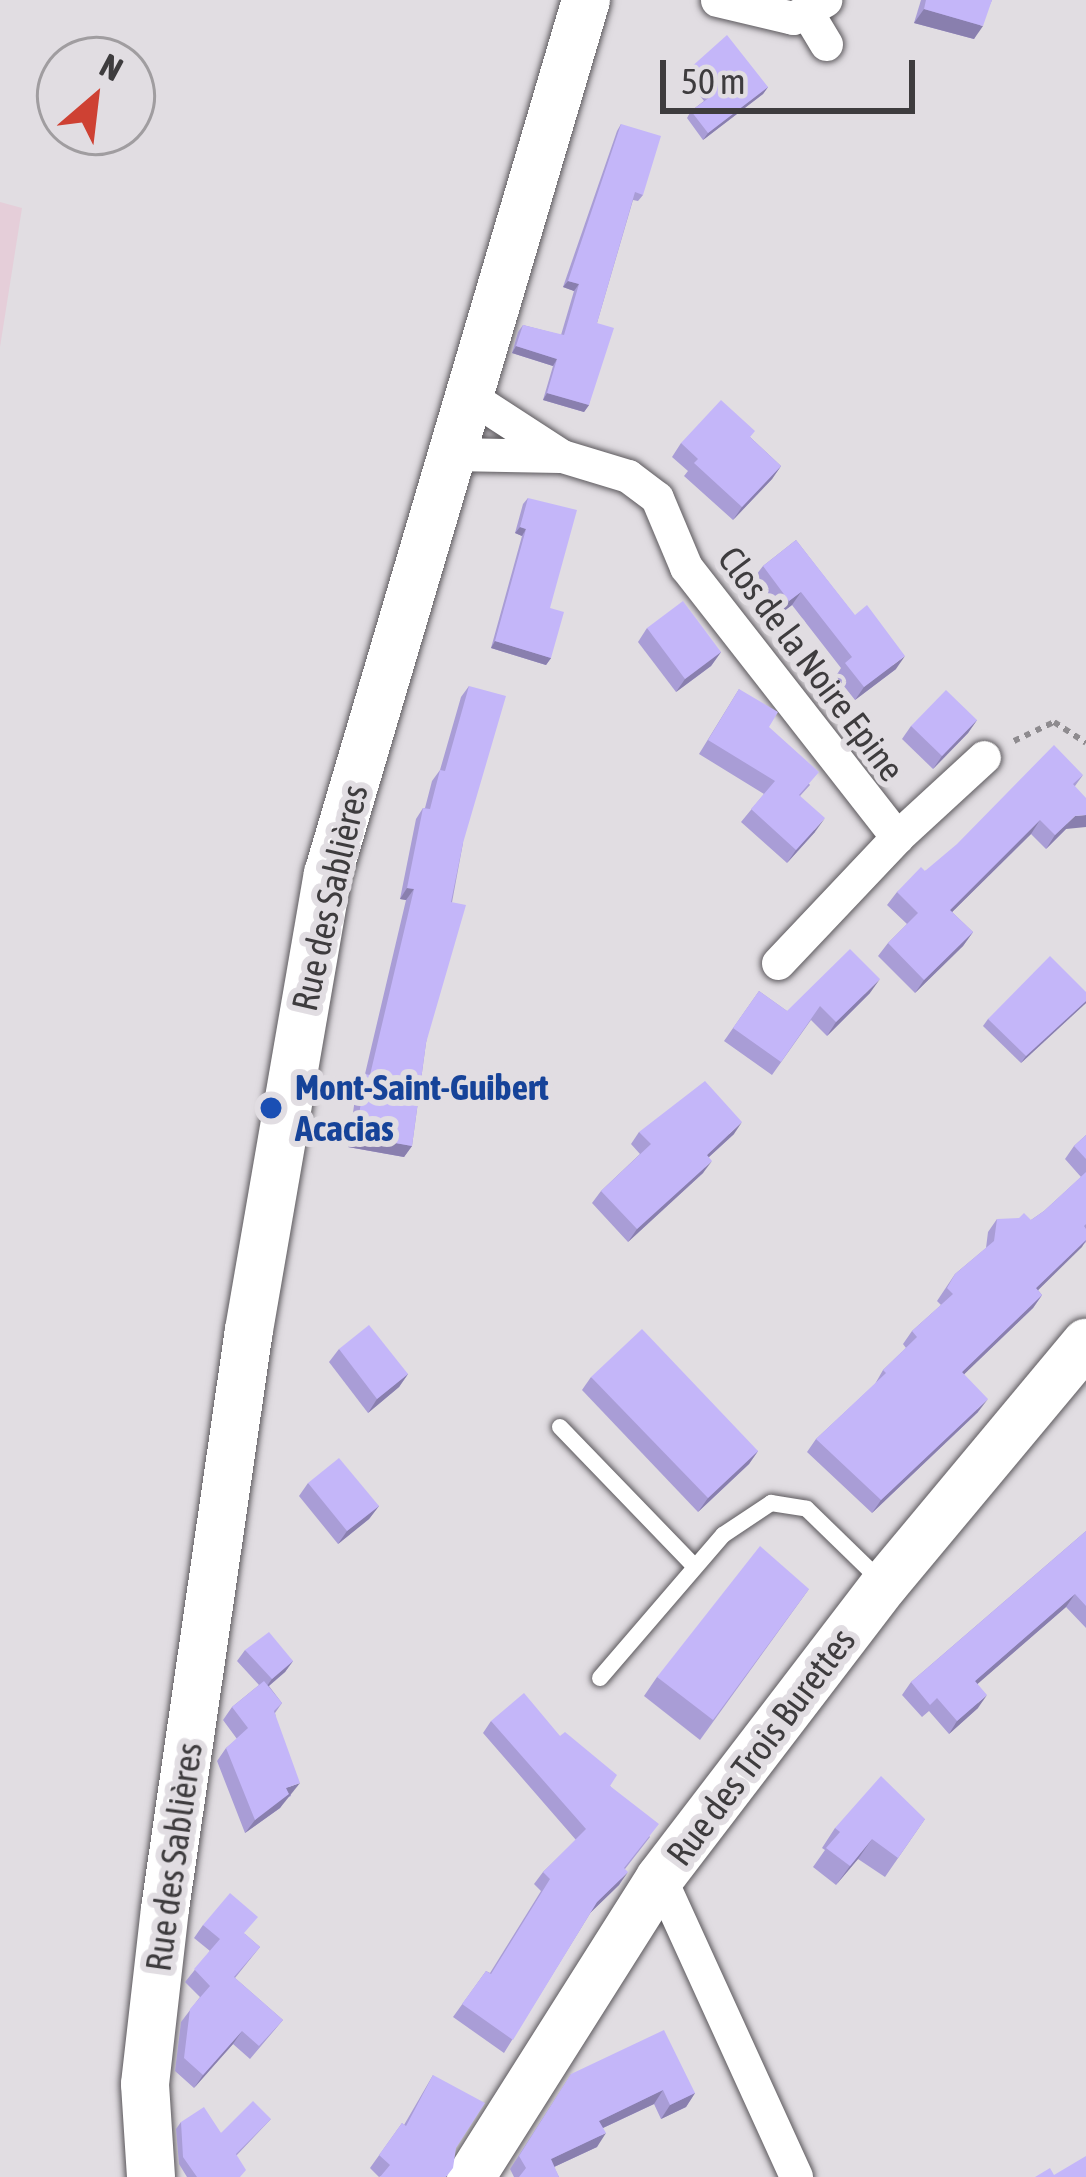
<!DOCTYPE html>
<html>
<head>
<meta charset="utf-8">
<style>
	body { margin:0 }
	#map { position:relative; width:1086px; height:2177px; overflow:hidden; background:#e1dde2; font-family:"Asap Condensed",sans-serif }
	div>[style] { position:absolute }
	.industrial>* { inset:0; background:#e5ced9 }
	.path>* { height:6px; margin-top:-3px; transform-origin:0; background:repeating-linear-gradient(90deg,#8e8b8f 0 6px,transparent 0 12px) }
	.roads { filter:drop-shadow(0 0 3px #5c595d) drop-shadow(0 0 3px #5c595d) }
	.lane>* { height:16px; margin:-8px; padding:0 8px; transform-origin:8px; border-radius:8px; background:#fff }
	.street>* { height:33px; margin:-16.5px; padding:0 16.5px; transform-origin:16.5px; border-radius:16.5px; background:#fff }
	.secondary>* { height:48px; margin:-24px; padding:0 24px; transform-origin:24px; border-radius:24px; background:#fff }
	.wall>* { inset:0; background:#a99dd6 }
	.shaded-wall>* { inset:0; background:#897fae }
	.building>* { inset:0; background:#c4b6f9 }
	.dots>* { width:33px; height:33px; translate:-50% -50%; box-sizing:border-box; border:6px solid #e1dde2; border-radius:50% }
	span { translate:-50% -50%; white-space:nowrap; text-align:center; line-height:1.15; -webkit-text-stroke:12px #e1dde2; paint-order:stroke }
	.street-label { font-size:36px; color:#3e3c3e }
	.transit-label { font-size:36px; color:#164399; font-weight:700 }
	.left { translate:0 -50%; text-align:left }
	.north { position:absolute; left:36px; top:36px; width:120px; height:120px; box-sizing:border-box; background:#e1dde2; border:3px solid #a09da0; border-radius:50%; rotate:28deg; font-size:33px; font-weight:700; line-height:48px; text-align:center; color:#3e3c3e }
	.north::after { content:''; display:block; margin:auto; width:42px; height:54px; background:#ce4133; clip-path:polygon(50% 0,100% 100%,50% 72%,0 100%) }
	.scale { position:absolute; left:660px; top:60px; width:255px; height:54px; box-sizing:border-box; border:6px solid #3e3c3e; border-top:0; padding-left:15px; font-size:36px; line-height:42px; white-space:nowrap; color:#3e3c3e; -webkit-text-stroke:9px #e1dde2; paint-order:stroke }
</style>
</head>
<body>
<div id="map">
	<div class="industrial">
		<div style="clip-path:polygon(0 202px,22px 208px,0 347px)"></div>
	</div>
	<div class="path">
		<div style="left:1014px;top:741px;width:44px;rotate:-25.4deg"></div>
		<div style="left:1054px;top:722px;width:38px;rotate:33deg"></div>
	</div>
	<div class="roads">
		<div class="lane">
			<div style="left:560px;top:1427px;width:193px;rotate:46deg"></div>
			<div style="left:600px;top:1678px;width:189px;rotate:-49.3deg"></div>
			<div style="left:723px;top:1535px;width:58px;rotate:-33.7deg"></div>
			<div style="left:771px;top:1503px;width:36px;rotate:9deg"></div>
			<div style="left:807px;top:1509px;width:102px;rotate:44.2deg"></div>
		</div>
		<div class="street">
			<div style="left:717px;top:0;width:78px;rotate:13.3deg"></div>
			<div style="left:793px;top:18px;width:37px;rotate:-29deg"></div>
			<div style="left:808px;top:14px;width:35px;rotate:59deg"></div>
			<div style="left:468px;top:395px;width:112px;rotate:33deg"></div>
			<div style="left:562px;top:456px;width:69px;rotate:16.9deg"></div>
			<div style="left:628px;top:476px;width:36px;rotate:37deg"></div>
			<div style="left:657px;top:498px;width:75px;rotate:67.2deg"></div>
			<div style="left:686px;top:567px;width:343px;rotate:52deg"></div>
			<div style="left:451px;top:454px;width:109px;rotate:1.1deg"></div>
			<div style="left:778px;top:963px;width:173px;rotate:-46.6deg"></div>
			<div style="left:897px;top:837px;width:118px;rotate:-42.6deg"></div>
			<div style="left:660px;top:1878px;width:328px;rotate:65.5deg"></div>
		</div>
		<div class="secondary">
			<div style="left:151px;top:2177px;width:93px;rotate:-93.7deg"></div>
			<div style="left:145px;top:2084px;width:176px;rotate:-83.5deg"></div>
			<div style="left:165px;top:1909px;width:585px;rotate:-81.75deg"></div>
			<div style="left:249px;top:1330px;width:463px;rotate:-80.2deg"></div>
			<div style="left:328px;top:874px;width:911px;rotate:-73.55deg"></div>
			<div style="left:471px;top:2177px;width:354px;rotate:-57.7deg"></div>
			<div style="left:660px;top:1878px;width:370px;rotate:-52.6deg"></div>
			<div style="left:885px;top:1584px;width:314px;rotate:-50.2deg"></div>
		</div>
	</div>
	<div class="wall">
		<div style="clip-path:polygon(921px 0,992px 0,974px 39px,914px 23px)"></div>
		<div style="clip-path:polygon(689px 69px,768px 87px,763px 94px,703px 140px,687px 118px,691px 111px,704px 101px,685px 76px)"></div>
		<div style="clip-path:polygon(621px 124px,643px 195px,638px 201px,633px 200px,597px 323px,589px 405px,584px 412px,543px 400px,553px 366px,512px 353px,518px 332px,523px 325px,561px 335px,574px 291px,563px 287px,617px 131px)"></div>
		<div style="clip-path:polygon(750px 437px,781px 466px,772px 479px,733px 520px,684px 476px,688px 471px,672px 457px,681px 443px)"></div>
		<div style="clip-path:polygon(528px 498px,550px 608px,551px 658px,546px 665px,491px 648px,522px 536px,515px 533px,523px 504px)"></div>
		<div style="clip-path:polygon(796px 540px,896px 669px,855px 700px,836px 676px,841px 668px,792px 605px,780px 614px,753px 579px,763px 566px)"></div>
		<div style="clip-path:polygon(647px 628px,721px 652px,711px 666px,676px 692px,638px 642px)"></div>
		<div style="clip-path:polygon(469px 686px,463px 843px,426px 1043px,412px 1146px,404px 1157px,348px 1147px,357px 1085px,365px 1074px,406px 900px,400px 899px,416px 819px,423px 808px,425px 808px,432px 781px,440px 770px,461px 697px)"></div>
		<div style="clip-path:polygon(739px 689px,810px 785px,800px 796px,815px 832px,787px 863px,741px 822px,764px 794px,699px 754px)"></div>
		<div style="clip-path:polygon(977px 720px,968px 733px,933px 769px,902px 739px,911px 726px)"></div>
		<div style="clip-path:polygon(1083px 775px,1075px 786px,1066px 829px,1046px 849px,1031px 834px,952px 912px,973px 932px,963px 946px,915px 993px,878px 956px,888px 943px,907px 924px,887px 905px,897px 892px,925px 871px)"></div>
		<div style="clip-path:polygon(759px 991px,787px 1011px,870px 993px,827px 1036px,811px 1020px,772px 1075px,724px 1041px)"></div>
		<div style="clip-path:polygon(1086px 992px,1086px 1003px,1021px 1063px,983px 1026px,988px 1019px)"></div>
		<div style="clip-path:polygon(639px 1132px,734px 1134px,709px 1157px,703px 1173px,628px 1242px,592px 1203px,601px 1191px,640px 1154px,631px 1144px)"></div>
		<div style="clip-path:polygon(1086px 1135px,1086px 1242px,1038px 1290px,1042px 1295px,1033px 1308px,964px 1374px,978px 1412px,872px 1513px,807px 1452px,816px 1439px,875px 1384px,883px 1370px,906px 1348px,903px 1344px,912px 1331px,941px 1305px,937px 1301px,955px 1274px,986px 1248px,988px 1232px,997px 1219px,1031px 1220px,1044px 1211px,1081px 1177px,1065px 1159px,1074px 1146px)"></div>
		<div style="clip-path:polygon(339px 1349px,408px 1374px,399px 1387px,368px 1413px,329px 1362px)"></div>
		<div style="clip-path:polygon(591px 1377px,758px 1451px,749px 1464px,698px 1512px,582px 1390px)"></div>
		<div style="clip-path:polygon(308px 1483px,379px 1506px,369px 1519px,338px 1544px,299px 1496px)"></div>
		<div style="clip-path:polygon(1086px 1531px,1086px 1628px,1066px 1607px,977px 1684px,978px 1708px,949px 1734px,929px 1711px,922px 1717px,902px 1695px,911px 1682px)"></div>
		<div style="clip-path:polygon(809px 1589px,700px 1740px,644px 1696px,657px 1677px)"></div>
		<div style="clip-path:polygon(245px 1650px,293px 1661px,285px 1672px,269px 1686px,282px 1703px,275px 1713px,291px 1796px,286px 1798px,280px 1808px,245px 1833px,217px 1761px,226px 1748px,237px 1739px,223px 1720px,232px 1707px,259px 1685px,237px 1661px)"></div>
		<div style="clip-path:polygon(491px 1721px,560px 1736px,610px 1786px,650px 1837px,625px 1869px,619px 1885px,591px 1912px,504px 2053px,453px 2017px,486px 1971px,490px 1973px,541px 1891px,534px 1884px,543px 1872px,576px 1840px,483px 1733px)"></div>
		<div style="clip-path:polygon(925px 1819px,885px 1877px,858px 1859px,836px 1885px,813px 1867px,825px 1850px,822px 1848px,835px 1828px)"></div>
		<div style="clip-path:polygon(203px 1925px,245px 1934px,260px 1947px,235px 1978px,283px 2020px,250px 2059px,233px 2044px,194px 2088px,175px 2071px,181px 2022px,200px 1997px,185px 1982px,210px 1951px,194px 1938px)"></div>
		<div style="clip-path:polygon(571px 2074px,695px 2093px,686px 2107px,661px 2119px,654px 2104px,603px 2128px,597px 2147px,554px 2167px,559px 2177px,514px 2177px,510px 2169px)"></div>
		<div style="clip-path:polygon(433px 2075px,456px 2148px,379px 2177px,370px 2168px,402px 2123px,404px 2125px)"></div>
		<div style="clip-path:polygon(271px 2119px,236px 2156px,240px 2177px,187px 2177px,179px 2164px,176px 2129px,181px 2122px,221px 2133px)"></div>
	</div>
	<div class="shaded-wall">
		<div style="clip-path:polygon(924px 9px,983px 26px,974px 39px,914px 23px)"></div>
		<div style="clip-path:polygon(768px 87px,763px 94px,703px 140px,708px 133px)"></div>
		<div style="clip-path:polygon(568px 281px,579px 284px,574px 291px,563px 287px)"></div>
		<div style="clip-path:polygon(516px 346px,557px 359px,553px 366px,512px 353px)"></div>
		<div style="clip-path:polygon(547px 393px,589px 405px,584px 412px,543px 400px)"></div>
		<div style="clip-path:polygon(781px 466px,772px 479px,733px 520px,742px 507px)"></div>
		<div style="clip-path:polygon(520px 527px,526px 529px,522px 536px,515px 533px)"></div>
		<div style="clip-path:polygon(801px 592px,792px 605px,780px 614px,789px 601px)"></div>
		<div style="clip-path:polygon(495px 641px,551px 658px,546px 665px,491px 648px)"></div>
		<div style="clip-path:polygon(721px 652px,711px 666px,676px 692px,685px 679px)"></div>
		<div style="clip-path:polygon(905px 656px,896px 669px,855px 700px,864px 687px)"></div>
		<div style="clip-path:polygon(977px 720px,968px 733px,933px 769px,942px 756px)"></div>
		<div style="clip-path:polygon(1086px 815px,1086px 827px,1066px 829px,1046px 849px,1055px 835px,1075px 816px)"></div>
		<div style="clip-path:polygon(825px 818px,815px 832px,787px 863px,796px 850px)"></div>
		<div style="clip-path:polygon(1040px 820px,1031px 834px,941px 923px,950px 910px)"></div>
		<div style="clip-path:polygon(407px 888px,414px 889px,406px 900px,400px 899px)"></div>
		<div style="clip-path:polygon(973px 932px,963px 946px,915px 993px,924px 980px)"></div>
		<div style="clip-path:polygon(880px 979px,870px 993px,827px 1036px,836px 1022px)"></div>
		<div style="clip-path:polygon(1086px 1001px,1086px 1003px,1021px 1063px,1026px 1056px)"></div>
		<div style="clip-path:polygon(742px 1122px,734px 1134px,698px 1167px,707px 1155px)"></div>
		<div style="clip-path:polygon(356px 1136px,412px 1146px,404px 1157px,348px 1147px)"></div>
		<div style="clip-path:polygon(712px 1161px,703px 1173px,628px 1242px,637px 1229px)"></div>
		<div style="clip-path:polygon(1086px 1240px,1082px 1247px,1027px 1301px,1036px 1288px)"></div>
		<div style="clip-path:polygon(1042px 1295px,1033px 1308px,953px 1385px,962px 1372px)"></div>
		<div style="clip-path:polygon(408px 1374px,399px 1387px,368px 1413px,377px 1399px)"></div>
		<div style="clip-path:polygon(988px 1399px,978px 1412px,872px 1513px,881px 1500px)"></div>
		<div style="clip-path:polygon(758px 1451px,749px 1464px,698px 1512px,708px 1498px)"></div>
		<div style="clip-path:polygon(379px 1506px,369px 1519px,338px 1544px,347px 1531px)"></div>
		<div style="clip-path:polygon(1075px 1594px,1066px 1607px,966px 1694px,975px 1681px)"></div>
		<div style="clip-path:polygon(293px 1661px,285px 1672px,264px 1690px,272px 1679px)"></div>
		<div style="clip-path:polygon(987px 1695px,978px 1708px,949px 1734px,957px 1721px)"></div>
		<div style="clip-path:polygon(300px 1783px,280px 1808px,245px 1833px,255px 1820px,286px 1788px)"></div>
		<div style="clip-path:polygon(872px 1839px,858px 1859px,836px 1885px,850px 1866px)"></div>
		<div style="clip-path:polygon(628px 1872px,619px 1885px,588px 1915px,597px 1902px)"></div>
		<div style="clip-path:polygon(242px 2031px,233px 2044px,194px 2088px,203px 2075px)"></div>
		<div style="clip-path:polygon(663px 2090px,654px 2104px,590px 2134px,599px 2121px)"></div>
		<div style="clip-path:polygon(695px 2093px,686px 2107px,661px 2119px,670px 2105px)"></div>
		<div style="clip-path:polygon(606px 2133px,597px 2147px,541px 2173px,551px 2159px)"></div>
	</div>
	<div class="building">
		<div style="clip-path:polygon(926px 0,992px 0,983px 26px,924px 9px)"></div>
		<div style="clip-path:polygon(727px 35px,768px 87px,708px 133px,691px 111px,710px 97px,689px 69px)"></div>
		<div style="clip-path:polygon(621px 124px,661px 136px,643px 195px,635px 192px,597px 323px,614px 328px,589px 405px,547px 393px,557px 359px,516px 346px,523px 325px,564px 335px,579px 284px,568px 281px)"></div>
		<div style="clip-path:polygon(721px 400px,755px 431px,750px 437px,781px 466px,742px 507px,694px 463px,698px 459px,681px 443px)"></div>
		<div style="clip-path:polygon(528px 498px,577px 510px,550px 608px,564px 612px,551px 658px,495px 641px,526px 529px,520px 527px)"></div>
		<div style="clip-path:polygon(796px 540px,855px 615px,867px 605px,905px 656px,864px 687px,845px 663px,852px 657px,801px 592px,789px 601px,763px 566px)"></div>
		<div style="clip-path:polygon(683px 601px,721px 652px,685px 679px,647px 628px)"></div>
		<div style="clip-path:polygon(469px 686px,506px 696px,463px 843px,451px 902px,466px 905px,426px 1043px,412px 1146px,356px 1136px,365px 1074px,370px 1075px,414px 889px,407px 888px,423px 808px,430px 809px,440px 770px,445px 771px)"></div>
		<div style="clip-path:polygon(739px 689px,778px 712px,769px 727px,819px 772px,799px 795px,825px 818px,796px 850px,751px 809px,775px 781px,708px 740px)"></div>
		<div style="clip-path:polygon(946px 690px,977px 720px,942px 756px,911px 726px)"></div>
		<div style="clip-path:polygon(1054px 745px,1083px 775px,1073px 784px,1086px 798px,1086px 815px,1075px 816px,1055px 835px,1040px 820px,950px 910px,973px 932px,924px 980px,888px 943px,918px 913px,897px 892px,921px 867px,925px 871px,957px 844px)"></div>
		<div style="clip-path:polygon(850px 949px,880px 979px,836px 1022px,820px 1006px,781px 1062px,733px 1028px,759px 991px,787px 1011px)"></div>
		<div style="clip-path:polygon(1050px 956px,1086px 992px,1086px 1001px,1026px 1056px,988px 1019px)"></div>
		<div style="clip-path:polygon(705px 1081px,742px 1122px,707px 1155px,712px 1161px,637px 1229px,601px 1191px,651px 1144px,639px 1132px)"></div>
		<div style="clip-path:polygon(1086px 1135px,1086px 1159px,1074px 1146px)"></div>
		<div style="clip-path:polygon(1086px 1172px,1086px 1224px,1084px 1226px,1086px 1229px,1086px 1240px,1036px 1288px,1042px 1295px,962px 1372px,988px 1399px,881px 1500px,816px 1439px,886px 1373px,883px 1370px,917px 1337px,912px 1331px,953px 1294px,947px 1288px,955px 1274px,994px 1241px,997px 1219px,1019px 1218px,1024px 1213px,1031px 1220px,1044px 1211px)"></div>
		<div style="clip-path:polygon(369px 1325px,408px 1374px,377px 1399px,339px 1349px)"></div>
		<div style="clip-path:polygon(642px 1329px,758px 1451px,708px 1498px,591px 1377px)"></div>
		<div style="clip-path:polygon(339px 1458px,379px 1506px,347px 1531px,308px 1483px)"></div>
		<div style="clip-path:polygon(1086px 1531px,1086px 1606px,1075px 1594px,975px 1681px,987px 1695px,957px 1721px,937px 1698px,930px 1705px,911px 1682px)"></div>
		<div style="clip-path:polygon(760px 1546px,809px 1589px,713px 1720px,657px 1677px)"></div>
		<div style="clip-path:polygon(269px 1632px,293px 1661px,272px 1679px,245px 1650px)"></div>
		<div style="clip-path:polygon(264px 1681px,282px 1703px,274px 1711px,300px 1783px,286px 1788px,289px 1794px,255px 1820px,226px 1748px,248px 1728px,232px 1707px)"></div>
		<div style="clip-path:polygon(524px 1693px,560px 1736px,565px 1732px,617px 1775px,610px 1786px,659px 1824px,624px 1868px,628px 1872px,597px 1902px,513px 2040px,462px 2004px,486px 1971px,491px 1974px,550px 1879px,543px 1872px,586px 1829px,491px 1721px)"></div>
		<div style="clip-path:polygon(881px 1776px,925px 1819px,898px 1858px,872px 1839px,850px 1866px,826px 1848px,840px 1832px,835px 1828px)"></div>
		<div style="clip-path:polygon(230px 1893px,258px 1917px,244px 1933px,260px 1947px,234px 1977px,283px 2020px,259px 2046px,242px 2031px,203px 2075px,184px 2058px,190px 2009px,210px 1986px,194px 1969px,220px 1939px,203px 1925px)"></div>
		<div style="clip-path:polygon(664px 2030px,695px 2093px,670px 2105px,663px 2090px,599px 2121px,606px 2133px,551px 2159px,559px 2177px,519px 2177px,526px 2168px,519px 2156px,571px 2074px)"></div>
		<div style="clip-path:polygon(433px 2075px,485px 2103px,456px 2148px,453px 2168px,446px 2177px,380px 2177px,390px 2165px,379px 2155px,402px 2123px,406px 2126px)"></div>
		<div style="clip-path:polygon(253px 2101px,271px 2119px,236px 2154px,246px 2170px,240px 2177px,197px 2177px,183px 2157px,181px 2122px,204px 2107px,221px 2133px)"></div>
		<div style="clip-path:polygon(1086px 2156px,1086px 2177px,1035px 2177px,1050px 2168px,1054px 2175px)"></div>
	</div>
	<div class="dots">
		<div style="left:271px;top:1108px;background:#1a4fb4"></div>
	</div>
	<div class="street-label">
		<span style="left:811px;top:664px;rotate:53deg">Clos de la Noire Epine</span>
		<span style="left:330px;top:898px;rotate:-77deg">Rue des Sablières</span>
		<span style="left:761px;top:1747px;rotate:-53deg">Rue des Trois Burettes</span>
		<span style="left:174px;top:1857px;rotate:-82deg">Rue des Sablières</span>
	</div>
	<div class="transit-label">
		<span class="left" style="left:295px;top:1108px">Mont-Saint-Guibert<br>Acacias</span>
	</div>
	<div class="north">N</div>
	<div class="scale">50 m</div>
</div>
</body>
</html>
